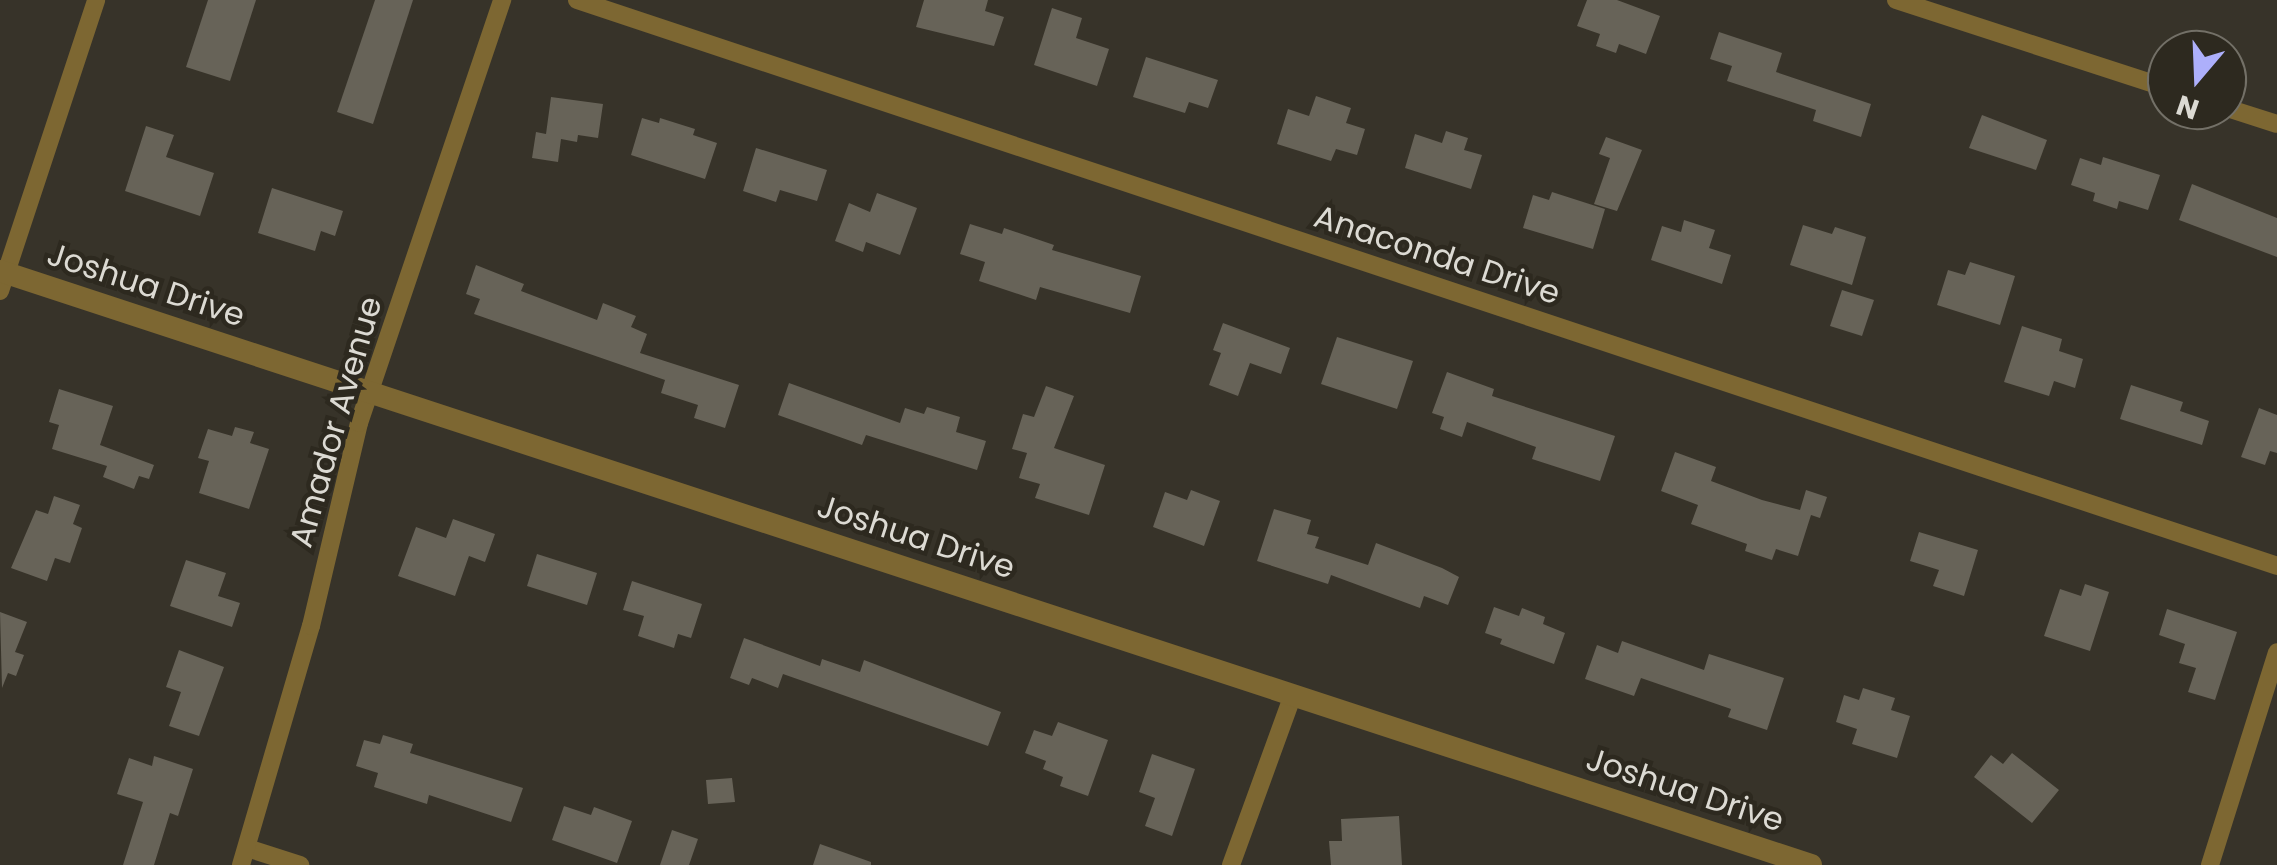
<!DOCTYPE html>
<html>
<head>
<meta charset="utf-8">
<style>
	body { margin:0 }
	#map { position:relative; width:2277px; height:865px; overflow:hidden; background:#373329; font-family:Poppins,sans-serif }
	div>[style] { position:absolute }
	.building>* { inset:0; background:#676358 }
	.minor>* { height:18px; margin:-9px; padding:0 9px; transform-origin:9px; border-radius:9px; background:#7d6732 }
	.tertiary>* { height:22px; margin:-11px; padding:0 11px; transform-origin:11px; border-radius:11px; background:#7d6732 }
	span { translate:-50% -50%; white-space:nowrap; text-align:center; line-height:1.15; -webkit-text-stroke:9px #2d291f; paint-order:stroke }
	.street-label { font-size:32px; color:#dcdad3 }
	.north { position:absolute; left:2147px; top:30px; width:100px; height:100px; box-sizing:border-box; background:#2d291f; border:2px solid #737067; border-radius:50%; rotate:199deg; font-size:28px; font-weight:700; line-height:40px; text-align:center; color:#dcdad3 }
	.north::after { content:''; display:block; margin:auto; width:35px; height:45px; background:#adaffb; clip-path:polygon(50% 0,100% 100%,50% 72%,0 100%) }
</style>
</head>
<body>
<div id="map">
	<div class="building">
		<div style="clip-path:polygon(208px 0,256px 0,230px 81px,186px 67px)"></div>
		<div style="clip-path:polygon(375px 0,413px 0,373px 124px,337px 112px)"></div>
		<div style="clip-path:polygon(924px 0,988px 0,985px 11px,1004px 17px,994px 46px,916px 27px)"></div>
		<div style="clip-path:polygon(1587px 0,1617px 0,1660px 16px,1646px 54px,1619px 44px,1616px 53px,1596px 46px,1600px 34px,1577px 26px)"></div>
		<div style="clip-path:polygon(1052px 8px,1082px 18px,1076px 38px,1109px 49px,1097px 86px,1034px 65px)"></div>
		<div style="clip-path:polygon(1719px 32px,1782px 53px,1776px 72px,1871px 104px,1861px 137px,1813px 121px,1816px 110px,1727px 81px,1732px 66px,1710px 59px)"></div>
		<div style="clip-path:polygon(1146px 57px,1218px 80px,1208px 108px,1189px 102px,1185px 113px,1133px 97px)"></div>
		<div style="clip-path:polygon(1316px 96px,1351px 108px,1346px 123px,1365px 129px,1357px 155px,1336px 149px,1331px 161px,1277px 144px,1288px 109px,1309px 116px)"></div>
		<div style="clip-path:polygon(551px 97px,603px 104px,598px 138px,578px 135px,577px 142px,561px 139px,558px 162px,532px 158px,536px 132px,546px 134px)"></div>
		<div style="clip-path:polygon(1982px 115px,2047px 140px,2036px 170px,1969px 148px)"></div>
		<div style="clip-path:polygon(642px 118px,659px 123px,660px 118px,695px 129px,693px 135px,717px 143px,705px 179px,631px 155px)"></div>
		<div style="clip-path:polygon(146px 126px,174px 135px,166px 157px,214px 173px,200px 216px,125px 191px)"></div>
		<div style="clip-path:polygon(1446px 131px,1468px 138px,1464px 150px,1482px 155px,1471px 189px,1405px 168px,1415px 134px,1442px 143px)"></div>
		<div style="clip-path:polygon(1606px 137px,1642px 150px,1617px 211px,1594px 204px,1610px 158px,1599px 154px)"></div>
		<div style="clip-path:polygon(756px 148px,827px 170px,817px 201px,780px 190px,776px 202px,743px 191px)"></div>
		<div style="clip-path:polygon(2103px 157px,2160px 175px,2148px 210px,2119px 201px,2117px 209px,2093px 201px,2095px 193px,2071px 185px,2080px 158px,2101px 165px)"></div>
		<div style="clip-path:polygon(2192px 184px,2277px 218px,2277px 257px,2179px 220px)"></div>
		<div style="clip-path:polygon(272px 188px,343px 211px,335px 236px,321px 231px,315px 251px,258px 233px)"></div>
		<div style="clip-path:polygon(1552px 192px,1605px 209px,1593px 249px,1523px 228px,1533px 195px,1549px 200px)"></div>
		<div style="clip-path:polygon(877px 193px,917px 208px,900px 255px,866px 242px,863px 252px,835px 241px,849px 203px,870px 212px)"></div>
		<div style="clip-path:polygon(1684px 220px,1715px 230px,1709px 248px,1731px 255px,1722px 284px,1651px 260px,1662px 226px,1681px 232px)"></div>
		<div style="clip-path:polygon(970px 224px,1002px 234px,1004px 228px,1054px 245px,1052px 250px,1141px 276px,1130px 313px,1040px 287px,1036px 300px,979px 281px,985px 262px,960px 254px)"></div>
		<div style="clip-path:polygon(1803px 225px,1832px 234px,1835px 227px,1866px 237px,1852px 285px,1790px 265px)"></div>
		<div style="clip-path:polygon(1970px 262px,2015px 276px,2000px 325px,1937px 305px,1948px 270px,1965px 275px)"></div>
		<div style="clip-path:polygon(476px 265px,524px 284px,521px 291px,597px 320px,603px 303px,636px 316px,631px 327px,647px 334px,640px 353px,739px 385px,725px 428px,694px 418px,698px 405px,661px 393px,665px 380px,474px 314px,480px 299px,466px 294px)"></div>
		<div style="clip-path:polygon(1842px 290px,1874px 300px,1862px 336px,1830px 326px)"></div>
		<div style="clip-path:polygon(1223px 323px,1290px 348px,1281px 374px,1250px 363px,1238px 396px,1209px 385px,1221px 353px,1213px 350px)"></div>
		<div style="clip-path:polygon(2022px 326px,2062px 339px,2059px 351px,2083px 359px,2075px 388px,2054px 381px,2049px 396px,2004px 382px)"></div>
		<div style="clip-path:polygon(1337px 337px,1413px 361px,1397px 409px,1321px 384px)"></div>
		<div style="clip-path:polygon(1447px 372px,1494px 389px,1492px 396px,1615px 436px,1600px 481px,1532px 459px,1536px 447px,1467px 422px,1462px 437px,1440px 429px,1444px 417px,1432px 413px)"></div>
		<div style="clip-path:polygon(789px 383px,900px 423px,905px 408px,924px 414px,927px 407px,960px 417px,956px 432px,986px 441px,977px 470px,866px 435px,862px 445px,778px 415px)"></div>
		<div style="clip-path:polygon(2131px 385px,2183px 402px,2180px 411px,2209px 421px,2202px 445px,2120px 419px)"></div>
		<div style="clip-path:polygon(1046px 386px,1074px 396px,1054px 448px,1105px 465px,1089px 515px,1035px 498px,1040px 484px,1019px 478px,1027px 453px,1012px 449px,1023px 414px,1034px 417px)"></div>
		<div style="clip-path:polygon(59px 389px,113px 406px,100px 445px,154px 465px,149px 479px,139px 476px,134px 489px,103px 477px,107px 466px,52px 449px,59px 425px,49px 422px)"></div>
		<div style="clip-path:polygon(2259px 408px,2277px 415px,2277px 453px,2270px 451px,2265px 465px,2241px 457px)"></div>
		<div style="clip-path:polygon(235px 427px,254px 432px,250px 443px,269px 449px,249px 509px,199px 493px,209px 461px,198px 458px,208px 429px,232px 436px)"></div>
		<div style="clip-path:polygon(1675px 452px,1716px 467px,1711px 481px,1762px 500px,1800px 510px,1806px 490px,1827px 497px,1820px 518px,1811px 515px,1798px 556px,1776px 549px,1772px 560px,1745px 551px,1747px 544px,1691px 524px,1698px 505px,1661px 491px)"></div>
		<div style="clip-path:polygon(1191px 490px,1220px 501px,1204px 546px,1153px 527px,1165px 492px,1187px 500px)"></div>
		<div style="clip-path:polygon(54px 496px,80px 505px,73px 524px,82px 528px,70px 563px,55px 558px,47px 581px,11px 568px,36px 510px,48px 514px)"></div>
		<div style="clip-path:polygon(1274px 509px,1311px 520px,1307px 534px,1319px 537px,1315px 548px,1368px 565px,1376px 543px,1442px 568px,1459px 577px,1448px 605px,1424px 596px,1420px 608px,1331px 575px,1328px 584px,1257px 561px)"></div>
		<div style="clip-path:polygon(453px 519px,495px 534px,485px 562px,469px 556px,455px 596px,398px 576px,416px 527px,446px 538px)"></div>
		<div style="clip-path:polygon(1919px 532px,1978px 550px,1964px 596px,1933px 586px,1939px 570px,1910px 561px)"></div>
		<div style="clip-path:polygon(537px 554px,597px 573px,587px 605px,527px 586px)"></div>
		<div style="clip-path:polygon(186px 560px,226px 573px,218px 596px,240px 603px,232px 627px,170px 606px)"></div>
		<div style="clip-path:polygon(632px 581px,702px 604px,691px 638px,678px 634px,674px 648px,638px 636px,644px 616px,623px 610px)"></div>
		<div style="clip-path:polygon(2085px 584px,2109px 592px,2090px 651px,2044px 636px,2060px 589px,2081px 596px)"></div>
		<div style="clip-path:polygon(1494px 607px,1519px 616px,1522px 608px,1545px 617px,1543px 624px,1565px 633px,1554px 664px,1500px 644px,1502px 639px,1485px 633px)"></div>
		<div style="clip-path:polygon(2167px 609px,2237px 632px,2215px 700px,2188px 692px,2196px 668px,2179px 663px,2185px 644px,2159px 635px)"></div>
		<div style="clip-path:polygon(0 612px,27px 622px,15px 652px,24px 655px,16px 676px,8px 673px,2px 688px)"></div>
		<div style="clip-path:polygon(744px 638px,820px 666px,822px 659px,860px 672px,864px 660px,1001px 712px,988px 746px,783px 674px,778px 688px,752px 678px,749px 685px,730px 678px)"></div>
		<div style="clip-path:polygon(1622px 641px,1704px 670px,1709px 654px,1784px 678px,1767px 730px,1728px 717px,1731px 709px,1641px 678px,1634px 696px,1585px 679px,1597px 645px,1618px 653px)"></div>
		<div style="clip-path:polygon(179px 650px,224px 667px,199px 736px,169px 726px,181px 692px,166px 687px)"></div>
		<div style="clip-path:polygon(1863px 688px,1895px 698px,1891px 710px,1910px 716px,1897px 758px,1852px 744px,1857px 729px,1836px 722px,1844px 695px,1859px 700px)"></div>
		<div style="clip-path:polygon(1058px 722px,1108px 740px,1088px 796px,1060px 786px,1063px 777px,1043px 769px,1046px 761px,1025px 753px,1034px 730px,1052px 736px)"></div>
		<div style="clip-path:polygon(383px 735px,413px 744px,410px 753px,523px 788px,511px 822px,429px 795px,427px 804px,374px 787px,378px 773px,356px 766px,364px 740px,380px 744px)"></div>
		<div style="clip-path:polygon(2012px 753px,2059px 790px,2032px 823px,1974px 777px,1991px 755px,2003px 764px)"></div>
		<div style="clip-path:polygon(1152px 754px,1195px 769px,1172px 836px,1145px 826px,1155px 798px,1139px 792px)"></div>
		<div style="clip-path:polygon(154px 756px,193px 769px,178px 816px,170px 813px,154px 865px,123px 865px,143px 802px,117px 794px,129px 758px,152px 766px)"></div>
		<div style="clip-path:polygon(732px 778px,735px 802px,708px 804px,706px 780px)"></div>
		<div style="clip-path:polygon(564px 806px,591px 815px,594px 807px,632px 821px,617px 863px,552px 840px)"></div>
		<div style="clip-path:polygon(1399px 816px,1402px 865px,1331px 865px,1329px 841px,1342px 841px,1341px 819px)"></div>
		<div style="clip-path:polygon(672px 830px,698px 839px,689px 865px,660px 865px)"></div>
		<div style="clip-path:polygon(820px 844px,871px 862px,871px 865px,813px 865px)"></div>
	</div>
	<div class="minor">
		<div style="left:577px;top:0;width:1792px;rotate:18.41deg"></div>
		<div style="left:1896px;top:0;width:285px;rotate:18deg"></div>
		<div style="left:2227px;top:108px;width:52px;rotate:17.7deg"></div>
		<div style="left:0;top:291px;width:306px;rotate:-71.7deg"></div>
		<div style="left:247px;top:848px;width:56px;rotate:17.8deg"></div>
		<div style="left:241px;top:865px;width:249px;rotate:-73.7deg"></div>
		<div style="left:311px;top:626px;width:209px;rotate:-76.7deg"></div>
		<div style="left:359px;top:423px;width:447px;rotate:-71.3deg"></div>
		<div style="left:1231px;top:865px;width:181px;rotate:-70deg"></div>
		<div style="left:2210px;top:865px;width:223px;rotate:-72.5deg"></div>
	</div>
	<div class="tertiary">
		<div style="left:0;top:271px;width:1906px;rotate:18.16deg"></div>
	</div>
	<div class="street-label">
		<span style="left:1437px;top:255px;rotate:18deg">Anaconda Drive</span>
		<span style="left:146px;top:285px;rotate:18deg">Joshua Drive</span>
		<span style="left:336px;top:422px;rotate:-74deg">Amador Avenue</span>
		<span style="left:916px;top:537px;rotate:18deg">Joshua Drive</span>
		<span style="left:1685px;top:790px;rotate:18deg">Joshua Drive</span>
	</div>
	<div class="north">N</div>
</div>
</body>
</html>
